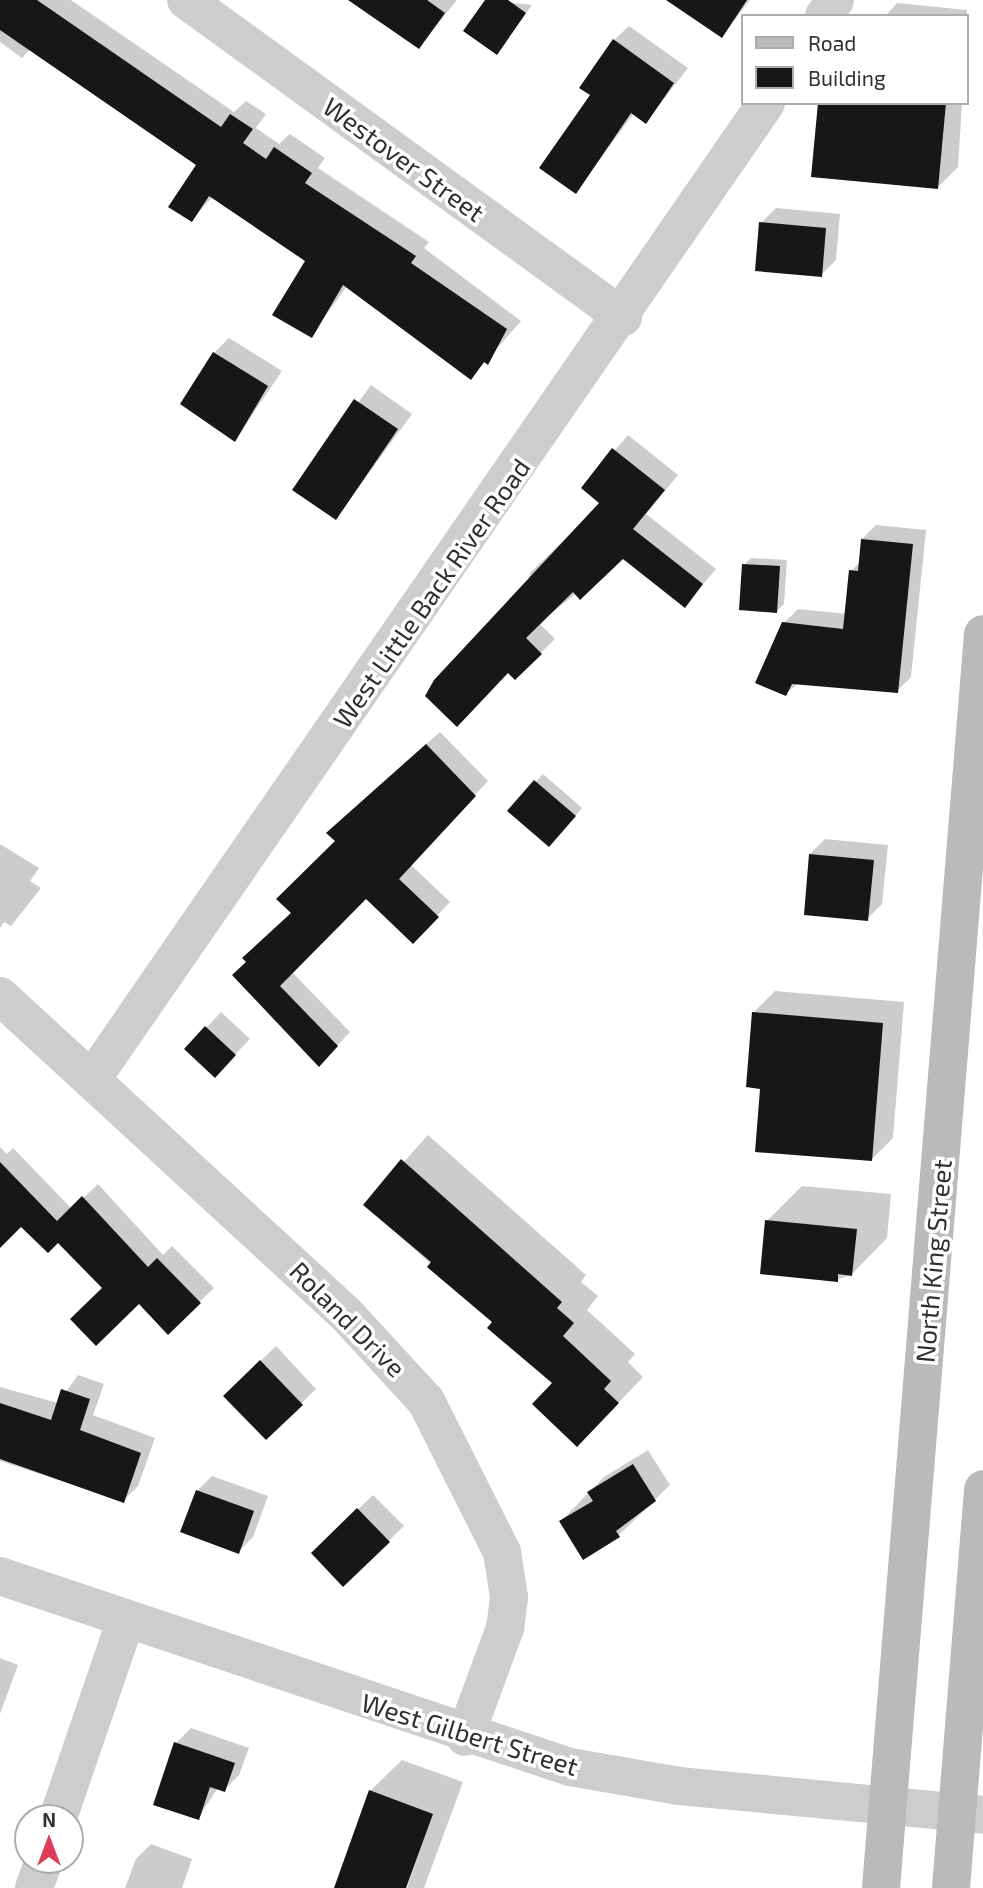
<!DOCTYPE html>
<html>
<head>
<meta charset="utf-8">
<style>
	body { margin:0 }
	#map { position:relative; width:983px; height:1888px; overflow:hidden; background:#fff; font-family:"Exo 2",sans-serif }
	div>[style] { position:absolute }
	.shadow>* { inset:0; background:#0003 }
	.building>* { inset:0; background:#171717 }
	.street>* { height:38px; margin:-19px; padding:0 19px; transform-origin:19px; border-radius:19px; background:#cdcdcd }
	.secondary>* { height:38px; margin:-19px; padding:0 19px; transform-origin:19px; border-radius:19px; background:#bababa }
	span { translate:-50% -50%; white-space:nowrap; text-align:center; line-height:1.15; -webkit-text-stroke:7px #fff; paint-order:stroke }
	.street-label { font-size:26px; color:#303030 }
	.legend { position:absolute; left:741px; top:14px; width:228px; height:91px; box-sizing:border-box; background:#fff; border:2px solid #acacac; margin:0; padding:9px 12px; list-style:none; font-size:21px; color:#303030 }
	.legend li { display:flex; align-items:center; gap:14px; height:35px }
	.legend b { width:35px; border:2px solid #acacac }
	.north { position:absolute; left:14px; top:1804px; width:70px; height:70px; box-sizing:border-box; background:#fff; border:2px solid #acacac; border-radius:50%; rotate:0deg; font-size:19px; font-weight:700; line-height:28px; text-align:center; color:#303030 }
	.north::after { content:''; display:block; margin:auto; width:24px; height:32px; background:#de3c5a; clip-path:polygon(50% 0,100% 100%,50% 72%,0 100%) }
</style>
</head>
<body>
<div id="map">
	<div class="shadow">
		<div style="clip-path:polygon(0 0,71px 0,234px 112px,246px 101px,266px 114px,256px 128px,279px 144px,290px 134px,325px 158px,318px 168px,429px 242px,424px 248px,521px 321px,471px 378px,347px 286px,311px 336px,307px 261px,213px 196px,192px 220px,198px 165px,31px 48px,22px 58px,0 42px)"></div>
		<div style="clip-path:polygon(352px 0,457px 0,419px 47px)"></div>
		<div style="clip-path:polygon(487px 0,532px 5px,497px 53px)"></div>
		<div style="clip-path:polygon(669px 0,750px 0,722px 36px)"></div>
		<div style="clip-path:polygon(897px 3px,967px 10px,967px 16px,885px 16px)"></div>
		<div style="clip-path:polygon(629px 26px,688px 68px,646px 122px,634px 113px,576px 192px,592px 95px,614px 40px)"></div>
		<div style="clip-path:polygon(820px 103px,962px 103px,958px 167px,938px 187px)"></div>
		<div style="clip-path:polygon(776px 208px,840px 214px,836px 260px,821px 275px,761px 223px)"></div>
		<div style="clip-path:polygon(229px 338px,282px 371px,235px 440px,214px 353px)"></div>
		<div style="clip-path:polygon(371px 385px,412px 414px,336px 518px,295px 490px)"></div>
		<div style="clip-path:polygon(628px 435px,678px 475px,646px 514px,716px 569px,684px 606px,623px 556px,539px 623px,555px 639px,515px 678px,530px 573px,602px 503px,583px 488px)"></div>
		<div style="clip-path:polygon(876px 525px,926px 530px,911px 677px,897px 691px,798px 683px,786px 694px,784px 623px,798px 609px,847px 614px,851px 571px,860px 562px,862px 539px)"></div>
		<div style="clip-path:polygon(751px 558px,787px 560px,784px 604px,777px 611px,744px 565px)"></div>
		<div style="clip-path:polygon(440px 732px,488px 781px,410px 864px,450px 902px,413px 941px,366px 897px,292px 972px,350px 1032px,332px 1051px,234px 975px,293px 913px,337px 841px,342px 819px)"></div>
		<div style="clip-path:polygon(543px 774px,582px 808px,556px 838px,509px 811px)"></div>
		<div style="clip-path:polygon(825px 839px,888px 845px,882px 904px,867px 919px,810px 854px)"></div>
		<div style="clip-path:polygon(0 844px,39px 868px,30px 881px,41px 888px,11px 926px,4px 922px,0 928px)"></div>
		<div style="clip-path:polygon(775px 991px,904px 1002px,893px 1138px,871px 1160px,762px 1087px,753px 1013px)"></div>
		<div style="clip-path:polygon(221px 1012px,250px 1039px,230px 1060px,187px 1049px)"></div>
		<div style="clip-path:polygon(428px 1135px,586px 1275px,581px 1282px,598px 1296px,587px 1310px,635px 1354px,628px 1362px,643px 1377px,603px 1419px,365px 1205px)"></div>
		<div style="clip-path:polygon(0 1147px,7px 1154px,13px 1148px,72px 1209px,98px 1184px,163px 1255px,172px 1246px,214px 1288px,168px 1332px,139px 1302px,104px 1288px,58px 1241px,21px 1225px,0 1231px)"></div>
		<div style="clip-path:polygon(802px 1186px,891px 1194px,887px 1238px,852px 1274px,837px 1280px,767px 1221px)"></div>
		<div style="clip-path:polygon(276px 1346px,316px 1389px,266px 1438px,225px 1396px)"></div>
		<div style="clip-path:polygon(78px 1375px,104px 1384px,93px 1415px,155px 1438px,138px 1486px,123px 1501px,0 1461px,0 1387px,58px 1403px)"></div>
		<div style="clip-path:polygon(648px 1450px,670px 1485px,619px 1535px,584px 1557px,561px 1521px,604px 1477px)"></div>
		<div style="clip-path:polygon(212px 1476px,268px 1496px,253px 1537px,238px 1552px,197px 1491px)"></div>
		<div style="clip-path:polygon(373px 1495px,404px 1526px,343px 1585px,328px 1538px)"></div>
		<div style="clip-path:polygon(0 1658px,18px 1665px,0 1714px)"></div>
		<div style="clip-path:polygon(191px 1728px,249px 1748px,239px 1775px,224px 1790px,218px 1788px,198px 1818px,176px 1743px)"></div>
		<div style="clip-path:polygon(402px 1760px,463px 1782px,424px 1888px,407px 1888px,435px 1805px,404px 1888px,335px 1888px,370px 1791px)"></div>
		<div style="clip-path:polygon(151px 1844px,192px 1859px,182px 1888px,125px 1888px,136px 1859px)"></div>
	</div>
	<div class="building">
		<div style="clip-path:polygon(0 0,37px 0,221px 127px,230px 114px,253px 129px,243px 143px,266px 159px,274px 147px,312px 173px,305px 183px,416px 256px,411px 263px,507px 329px,488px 365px,484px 362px,471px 380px,343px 285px,312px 338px,272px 315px,305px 261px,209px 196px,192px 222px,168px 207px,196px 165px,0 30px)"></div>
		<div style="clip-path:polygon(348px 0,427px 0,445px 13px,419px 49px)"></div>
		<div style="clip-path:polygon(485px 0,508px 0,526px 13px,497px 55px,463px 31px)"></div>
		<div style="clip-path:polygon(666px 0,747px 0,722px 38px)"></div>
		<div style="clip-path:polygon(613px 39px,674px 83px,646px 124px,631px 113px,576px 194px,539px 168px,590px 95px,579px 88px)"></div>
		<div style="clip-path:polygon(818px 103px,946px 103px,938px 189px,811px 177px)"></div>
		<div style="clip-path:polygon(759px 222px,826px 228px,822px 277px,755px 271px)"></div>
		<div style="clip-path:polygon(213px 352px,268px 386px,235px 442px,180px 404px)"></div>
		<div style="clip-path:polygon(354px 399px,398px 429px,336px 520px,292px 490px)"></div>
		<div style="clip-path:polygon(612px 448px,665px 490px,633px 529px,703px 584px,685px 608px,623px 559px,580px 600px,573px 592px,526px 638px,542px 654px,515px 680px,508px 673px,457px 727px,425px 696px,434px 680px,599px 503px,581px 488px)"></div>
		<div style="clip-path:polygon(861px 539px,913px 544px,898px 693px,792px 684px,786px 696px,755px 683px,782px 622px,843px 629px,849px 570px,858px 571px)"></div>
		<div style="clip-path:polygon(742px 564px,780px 566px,777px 613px,739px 610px)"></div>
		<div style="clip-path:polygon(426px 744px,476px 796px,399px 879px,439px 917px,413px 944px,366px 899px,280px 986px,338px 1046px,319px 1067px,232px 975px,246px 962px,242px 958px,291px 913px,276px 899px,335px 841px,326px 833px)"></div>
		<div style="clip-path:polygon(534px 780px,576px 816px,549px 847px,507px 811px)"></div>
		<div style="clip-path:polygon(809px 854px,874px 860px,868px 921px,804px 915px)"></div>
		<div style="clip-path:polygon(752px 1012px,883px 1023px,872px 1161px,755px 1152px,760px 1089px,746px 1087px)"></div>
		<div style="clip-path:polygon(205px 1026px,236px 1055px,215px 1078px,184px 1049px)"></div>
		<div style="clip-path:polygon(401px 1159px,562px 1302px,557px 1308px,574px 1323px,563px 1336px,611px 1381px,604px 1389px,619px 1403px,577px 1447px,532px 1404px,552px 1383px,487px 1328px,492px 1322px,427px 1267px,431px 1262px,363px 1205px)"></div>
		<div style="clip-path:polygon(0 1162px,57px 1221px,82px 1196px,148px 1267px,157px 1258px,201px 1303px,168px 1335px,139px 1304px,96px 1346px,70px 1319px,102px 1288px,58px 1243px,48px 1253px,21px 1227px,0 1248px)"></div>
		<div style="clip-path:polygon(765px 1220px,857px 1229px,852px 1276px,838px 1274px,838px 1282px,760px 1274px)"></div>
		<div style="clip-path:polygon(260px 1360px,303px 1405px,266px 1440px,223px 1396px)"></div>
		<div style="clip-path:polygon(61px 1389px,90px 1399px,80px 1430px,141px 1453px,124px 1503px,0 1459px,0 1403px,51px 1420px)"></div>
		<div style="clip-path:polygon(633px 1464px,656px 1501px,616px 1531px,620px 1537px,583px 1560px,559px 1521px,593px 1501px,587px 1492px)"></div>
		<div style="clip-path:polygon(196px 1490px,254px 1511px,239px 1554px,180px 1532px)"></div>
		<div style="clip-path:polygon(357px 1508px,390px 1542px,343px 1587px,311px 1553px)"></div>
		<div style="clip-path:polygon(174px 1742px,235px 1763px,225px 1792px,210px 1787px,199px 1820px,153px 1805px)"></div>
		<div style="clip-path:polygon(369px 1790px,433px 1814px,406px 1888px,334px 1888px)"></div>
	</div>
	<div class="street">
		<div style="left:186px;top:0;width:540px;rotate:35.96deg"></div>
		<div style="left:824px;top:16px;width:19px;rotate:-55deg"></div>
		<div style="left:0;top:996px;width:469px;rotate:42.6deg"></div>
		<div style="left:345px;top:1313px;width:120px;rotate:47.4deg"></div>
		<div style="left:426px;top:1401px;width:169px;rotate:63.3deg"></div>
		<div style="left:502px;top:1552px;width:46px;rotate:81.2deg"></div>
		<div style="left:509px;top:1597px;width:31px;rotate:97deg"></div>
		<div style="left:505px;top:1628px;width:116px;rotate:110.2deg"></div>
		<div style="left:92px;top:1079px;width:1186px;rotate:-55.37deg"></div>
		<div style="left:0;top:1576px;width:601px;rotate:18.53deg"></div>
		<div style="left:570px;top:1767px;width:111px;rotate:9.9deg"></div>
		<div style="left:679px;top:1786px;width:305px;rotate:5.4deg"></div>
		<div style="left:58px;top:1818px;width:207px;rotate:-71.1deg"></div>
		<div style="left:34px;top:1888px;width:30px;rotate:-70deg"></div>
	</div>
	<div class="secondary">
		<div style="left:881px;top:1888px;width:1258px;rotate:-85.35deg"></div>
		<div style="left:951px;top:1888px;width:400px;rotate:-85.4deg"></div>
	</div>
	<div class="street-label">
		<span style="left:404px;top:159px;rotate:36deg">Westover Street</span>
		<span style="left:431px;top:593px;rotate:-55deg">West Little Back River Road</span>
		<span style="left:933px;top:1261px;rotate:-85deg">North King Street</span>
		<span style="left:348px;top:1319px;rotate:45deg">Roland Drive</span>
		<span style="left:470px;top:1734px;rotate:17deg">West Gilbert Street</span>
	</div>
	<ul class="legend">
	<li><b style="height:9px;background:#bababa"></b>Road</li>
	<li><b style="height:19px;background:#171717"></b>Building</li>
	</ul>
	<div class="north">N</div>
</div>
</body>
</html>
